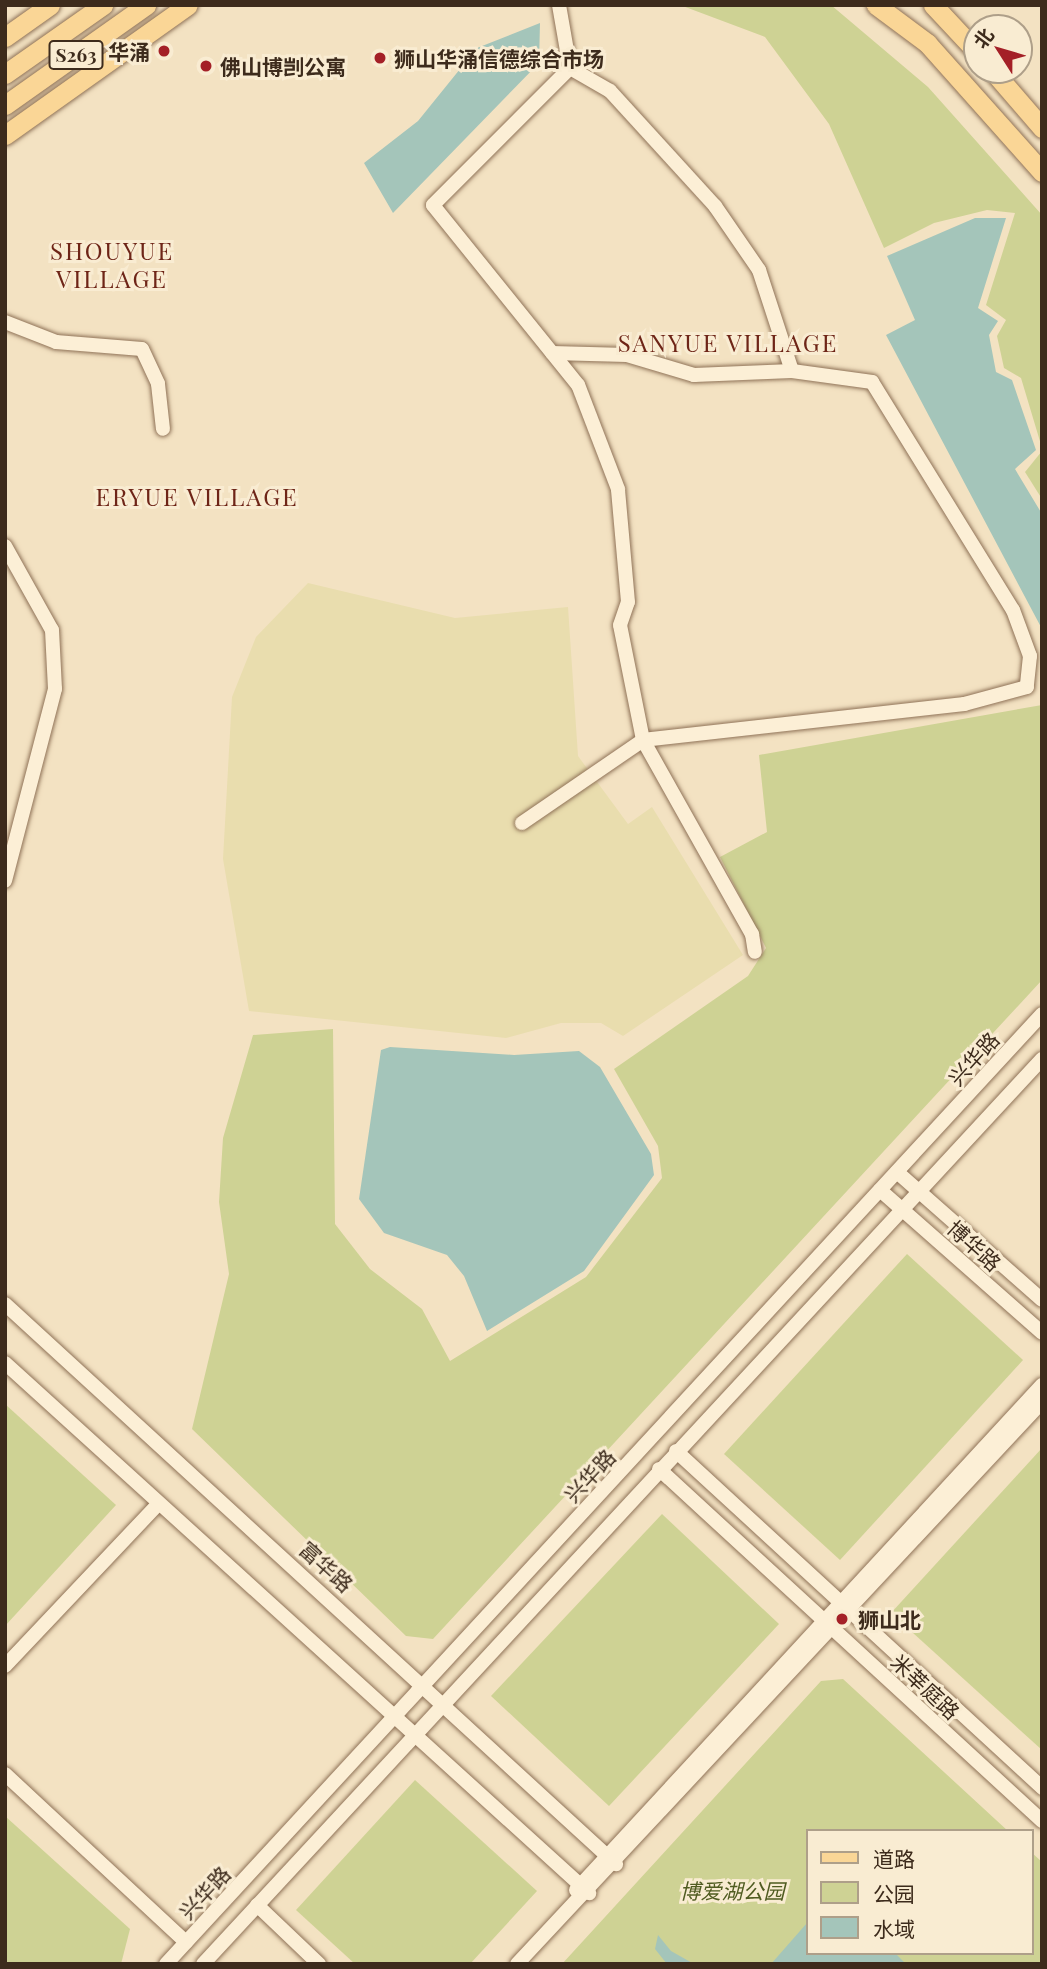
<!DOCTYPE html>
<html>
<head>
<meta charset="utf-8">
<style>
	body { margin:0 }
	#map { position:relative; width:1047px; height:1969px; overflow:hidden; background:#f3e2c2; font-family:"Playfair Display","Noto Sans SC",serif }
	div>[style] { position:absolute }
	.farmland>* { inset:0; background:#e9ddae }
	.green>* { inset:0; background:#ced294 }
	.water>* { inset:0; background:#a4c5ba }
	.roads { filter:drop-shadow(0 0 2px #8f7257) drop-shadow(0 0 2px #8f7257) }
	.minor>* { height:14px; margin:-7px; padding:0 7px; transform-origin:7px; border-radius:7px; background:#fcefd6 }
	.major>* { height:19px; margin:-9.5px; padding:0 9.5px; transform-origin:9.5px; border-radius:9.5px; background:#fad696 }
	.dots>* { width:19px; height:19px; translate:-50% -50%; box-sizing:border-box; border:4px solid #f9ecd2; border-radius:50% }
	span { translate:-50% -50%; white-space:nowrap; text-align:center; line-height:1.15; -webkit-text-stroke:6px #f9ecd2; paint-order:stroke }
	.shield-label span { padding:2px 5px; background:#f9ecd2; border:2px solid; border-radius:5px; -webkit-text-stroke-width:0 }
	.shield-label { font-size:19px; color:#3d2b1c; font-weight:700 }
	.poi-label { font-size:21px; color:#3d2b1c; font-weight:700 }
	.right { translate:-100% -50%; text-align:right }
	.left { translate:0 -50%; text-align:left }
	.street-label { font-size:21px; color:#3d2b1c }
	.park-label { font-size:21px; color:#505c21; font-style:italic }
	.quarter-label { font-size:24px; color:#6e2517; letter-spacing:2px }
	.frame { position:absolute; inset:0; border:7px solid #3d2b1c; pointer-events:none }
	.legend { position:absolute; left:806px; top:1829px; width:228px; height:126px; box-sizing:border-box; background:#f9ecd2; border:2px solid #ae9f89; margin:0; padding:9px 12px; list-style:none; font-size:21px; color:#3d2b1c }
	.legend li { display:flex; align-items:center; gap:14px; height:35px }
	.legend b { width:35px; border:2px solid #ae9f89 }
	.north { position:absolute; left:963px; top:14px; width:70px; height:70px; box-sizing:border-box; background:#f9ecd2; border:2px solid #ae9f89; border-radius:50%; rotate:307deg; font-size:19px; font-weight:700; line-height:28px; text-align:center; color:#3d2b1c }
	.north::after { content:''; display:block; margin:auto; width:24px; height:32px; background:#a42027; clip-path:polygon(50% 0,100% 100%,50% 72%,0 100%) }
</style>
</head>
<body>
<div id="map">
	<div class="farmland">
		<div style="clip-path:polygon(308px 583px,455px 618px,568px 607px,578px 756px,628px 824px,652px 807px,743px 955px,623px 1036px,601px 1023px,561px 1023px,506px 1038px,249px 1011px,223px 859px,232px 697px,256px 637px)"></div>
	</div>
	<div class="green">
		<div style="clip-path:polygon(680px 5px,831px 5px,928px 87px,1042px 215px,1042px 448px,1021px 378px,1004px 368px,997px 336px,1006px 320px,986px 305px,1015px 213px,987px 210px,934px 223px,884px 248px,829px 124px,765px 37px)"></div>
		<div style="clip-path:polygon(1042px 451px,1042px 499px,1025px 472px)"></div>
		<div style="clip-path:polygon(1042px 705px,1042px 980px,433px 1639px,406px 1636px,192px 1429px,229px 1274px,219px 1202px,223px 1138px,253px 1035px,333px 1029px,335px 1224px,370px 1269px,422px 1309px,450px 1361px,586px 1277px,662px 1178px,658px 1146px,614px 1069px,748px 976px,766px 948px,720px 857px,767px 832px,759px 755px)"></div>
		<div style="clip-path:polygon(907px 1254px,1023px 1360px,840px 1560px,724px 1454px)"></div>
		<div style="clip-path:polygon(5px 1404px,116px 1505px,5px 1626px)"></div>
		<div style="clip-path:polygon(1042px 1448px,1042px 1750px,891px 1613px)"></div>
		<div style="clip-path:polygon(662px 1514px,779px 1624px,609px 1806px,491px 1696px)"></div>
		<div style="clip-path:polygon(843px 1679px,1008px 1831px,807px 1831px,807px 1953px,1031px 1953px,1031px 1852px,1042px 1862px,1042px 1964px,562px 1964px,821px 1681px)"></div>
		<div style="clip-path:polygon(415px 1780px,537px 1891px,470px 1964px,355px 1964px,296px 1910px)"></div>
		<div style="clip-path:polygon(5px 1816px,130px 1929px,121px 1964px,5px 1964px)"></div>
	</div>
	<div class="water">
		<div style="clip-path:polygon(540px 23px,539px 63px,393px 213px,364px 163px,418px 121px,477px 48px)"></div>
		<div style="clip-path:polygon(975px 218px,1006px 218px,978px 308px,998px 321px,989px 335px,996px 372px,1012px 380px,1036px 450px,1015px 469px,1042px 514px,1042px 629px,886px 335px,915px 320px,887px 256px)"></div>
		<div style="clip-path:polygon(390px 1047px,514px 1055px,579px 1051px,600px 1067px,651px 1154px,654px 1175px,584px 1271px,487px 1331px,464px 1276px,447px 1255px,384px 1233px,359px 1199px,381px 1050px)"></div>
		<div style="clip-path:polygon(807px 1923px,807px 1953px,895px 1953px,906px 1964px,771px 1964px)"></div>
		<div style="clip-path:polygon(658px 1935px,671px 1951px,694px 1964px,667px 1964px,655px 1949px)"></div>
	</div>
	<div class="roads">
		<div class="minor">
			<div style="left:559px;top:5px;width:64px;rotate:80.1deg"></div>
			<div style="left:570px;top:68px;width:46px;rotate:29.9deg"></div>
			<div style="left:610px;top:91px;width:156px;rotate:47.6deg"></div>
			<div style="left:715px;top:206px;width:78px;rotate:55.5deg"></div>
			<div style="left:759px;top:270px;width:106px;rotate:71.9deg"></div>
			<div style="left:5px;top:322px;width:55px;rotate:21.4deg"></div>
			<div style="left:56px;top:342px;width:86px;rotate:4.7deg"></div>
			<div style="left:142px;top:349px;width:38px;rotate:65deg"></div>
			<div style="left:158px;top:384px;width:45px;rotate:83.7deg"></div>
			<div style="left:552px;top:353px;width:75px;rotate:1.5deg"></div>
			<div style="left:627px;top:355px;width:70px;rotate:16.6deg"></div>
			<div style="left:694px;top:375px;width:98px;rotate:-2.3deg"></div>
			<div style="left:792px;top:371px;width:81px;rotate:7.8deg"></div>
			<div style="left:872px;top:382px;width:268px;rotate:58.3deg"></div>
			<div style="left:1013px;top:610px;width:49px;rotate:69.7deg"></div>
			<div style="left:1030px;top:656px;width:31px;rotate:96deg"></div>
			<div style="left:1027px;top:687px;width:65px;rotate:164.9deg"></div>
			<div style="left:964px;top:704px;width:323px;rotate:173.6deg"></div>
			<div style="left:643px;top:740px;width:117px;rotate:-101.3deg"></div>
			<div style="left:620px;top:625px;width:24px;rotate:-71deg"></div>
			<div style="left:628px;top:602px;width:113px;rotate:-95.1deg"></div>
			<div style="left:618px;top:489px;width:111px;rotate:-111deg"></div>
			<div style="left:578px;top:385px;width:231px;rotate:-128.9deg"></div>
			<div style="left:433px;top:205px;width:194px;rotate:-45deg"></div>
			<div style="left:5px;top:546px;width:96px;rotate:60.8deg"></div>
			<div style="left:52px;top:630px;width:59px;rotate:87.1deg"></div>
			<div style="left:55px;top:689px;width:198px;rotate:104.6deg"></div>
			<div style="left:522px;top:823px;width:147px;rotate:-34.4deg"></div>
			<div style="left:643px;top:740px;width:223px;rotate:60.7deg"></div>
			<div style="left:752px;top:934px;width:18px;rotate:81deg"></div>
			<div style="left:897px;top:1172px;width:193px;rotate:41.4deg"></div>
			<div style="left:880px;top:1190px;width:216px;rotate:41.4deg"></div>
			<div style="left:5px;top:1304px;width:829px;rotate:42.51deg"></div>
			<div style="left:5px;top:1363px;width:789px;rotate:42.22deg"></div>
			<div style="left:676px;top:1451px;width:498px;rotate:42.6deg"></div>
			<div style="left:659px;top:1469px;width:520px;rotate:42.58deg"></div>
			<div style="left:5px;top:1666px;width:224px;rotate:-46.6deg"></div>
			<div style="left:5px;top:1774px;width:247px;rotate:42.9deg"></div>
			<div style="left:576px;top:1890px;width:687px;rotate:-47.3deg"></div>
			<div style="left:257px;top:1905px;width:86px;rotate:43.6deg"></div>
			<div style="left:166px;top:1964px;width:1292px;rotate:-47.32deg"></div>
			<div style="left:203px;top:1964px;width:1234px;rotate:-47.17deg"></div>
			<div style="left:517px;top:1964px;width:769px;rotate:-46.95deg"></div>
		</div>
		<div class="major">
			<div style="left:876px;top:5px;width:64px;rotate:36.7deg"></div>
			<div style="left:927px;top:43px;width:173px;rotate:48.3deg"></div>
			<div style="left:933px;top:5px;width:64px;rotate:46.9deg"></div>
			<div style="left:5px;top:37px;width:55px;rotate:-35.4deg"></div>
			<div style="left:992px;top:70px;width:77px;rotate:49.2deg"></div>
			<div style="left:5px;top:74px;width:120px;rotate:-35.1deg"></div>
			<div style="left:5px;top:105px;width:173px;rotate:-35.3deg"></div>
			<div style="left:5px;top:135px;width:224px;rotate:-35.4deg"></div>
		</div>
	</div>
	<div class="dots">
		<div style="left:164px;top:51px;background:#a42027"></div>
		<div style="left:380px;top:58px;background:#a42027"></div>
		<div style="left:206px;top:66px;background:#a42027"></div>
		<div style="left:842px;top:1619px;background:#a42027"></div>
	</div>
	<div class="shield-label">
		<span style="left:76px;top:55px">S263</span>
	</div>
	<div class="poi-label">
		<span class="right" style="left:150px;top:51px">华涌</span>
		<span class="left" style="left:394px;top:58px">狮山华涌信德综合市场</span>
		<span class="left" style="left:220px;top:66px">佛山博剀公寓</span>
		<span class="left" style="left:858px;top:1619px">狮山北</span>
	</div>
	<div class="street-label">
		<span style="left:973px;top:1058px;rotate:-48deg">兴华路</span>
		<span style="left:975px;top:1245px;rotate:42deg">博华路</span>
		<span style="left:589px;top:1475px;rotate:-47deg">兴华路</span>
		<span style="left:327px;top:1566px;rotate:42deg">富华路</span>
		<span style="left:926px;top:1686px;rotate:43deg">米莘庭路</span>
		<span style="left:204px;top:1892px;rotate:-47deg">兴华路</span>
	</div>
	<div class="park-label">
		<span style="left:732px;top:1890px">博爱湖公园</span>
	</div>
	<div class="quarter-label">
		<span style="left:112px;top:265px">SHOUYUE<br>VILLAGE</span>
		<span style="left:728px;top:343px">SANYUE VILLAGE</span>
		<span style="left:197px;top:497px">ERYUE VILLAGE</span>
	</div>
	<div class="frame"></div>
	<ul class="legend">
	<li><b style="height:9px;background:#fad696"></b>道路</li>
	<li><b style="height:19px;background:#ced294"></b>公园</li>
	<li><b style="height:19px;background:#a4c5ba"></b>水域</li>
	</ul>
	<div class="north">北</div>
</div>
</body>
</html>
